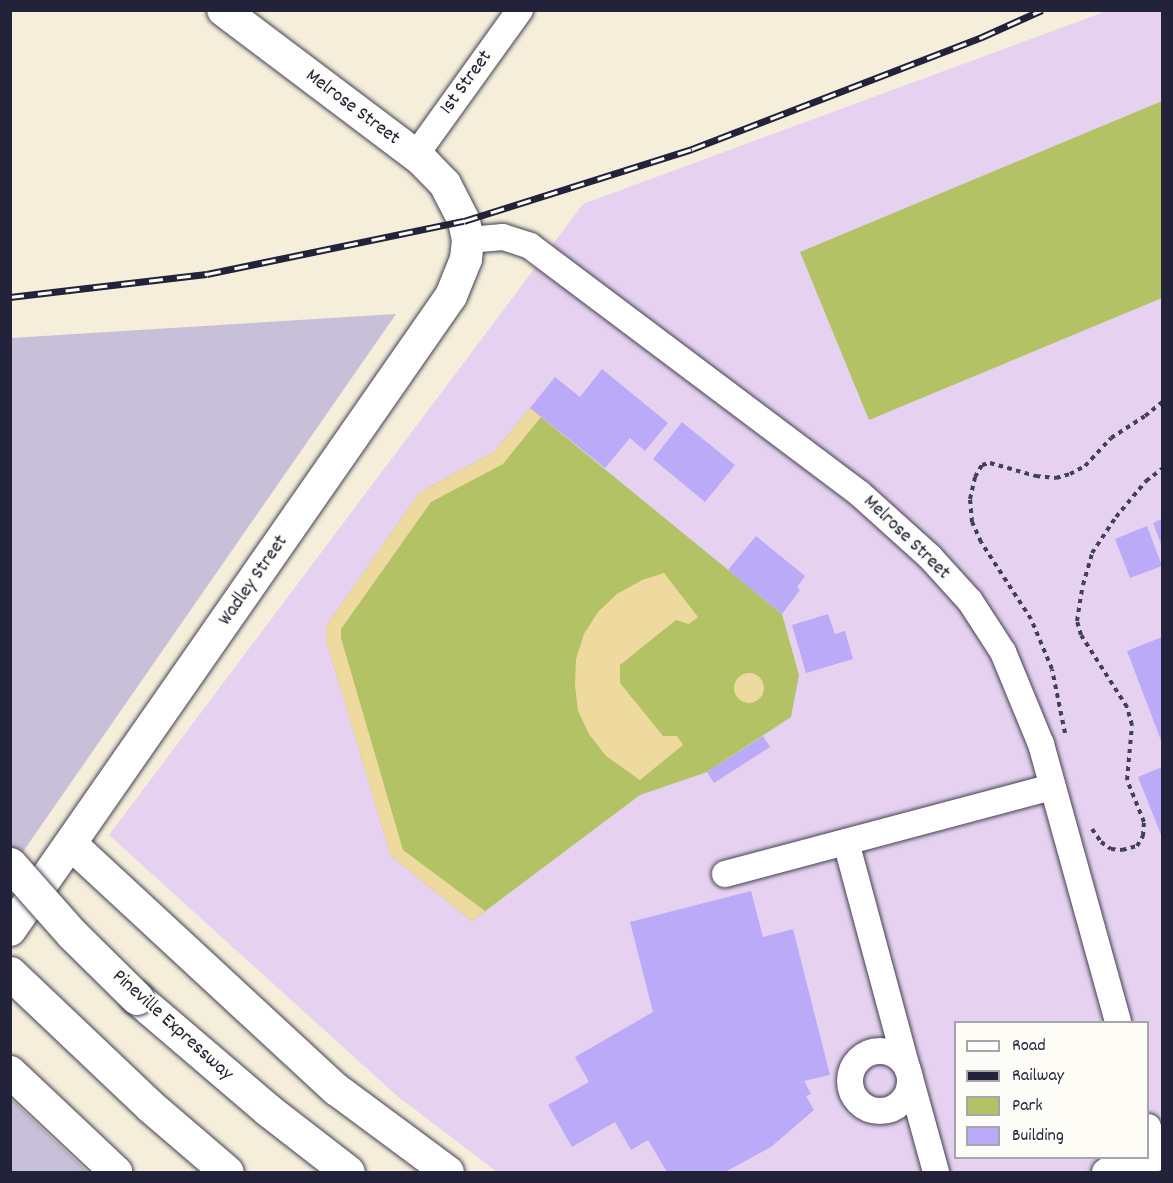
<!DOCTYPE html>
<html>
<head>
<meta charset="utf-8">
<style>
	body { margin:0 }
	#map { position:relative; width:1173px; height:1183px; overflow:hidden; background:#f5eeda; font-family:Dekko,sans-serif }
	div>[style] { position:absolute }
	.built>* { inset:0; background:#e6d2f0 }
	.industrial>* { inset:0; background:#c8bfd8 }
	.green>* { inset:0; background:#b3c264 }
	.sand>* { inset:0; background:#eeda9e }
	.round { border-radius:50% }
	.building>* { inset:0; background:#bbaaf7 }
	.path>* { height:4px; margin-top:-2px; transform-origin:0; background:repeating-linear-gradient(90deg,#424153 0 4.5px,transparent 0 9px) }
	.roads { filter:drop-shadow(0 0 2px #424153) drop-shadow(0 0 2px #424153) }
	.minor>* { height:26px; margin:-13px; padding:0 13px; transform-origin:13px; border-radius:13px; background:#fff }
	.minor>.ring { margin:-13px; padding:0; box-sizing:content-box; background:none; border:26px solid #fff; border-radius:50% }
	.major>* { height:32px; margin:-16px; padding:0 16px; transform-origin:16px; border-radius:16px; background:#fff }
	.highway>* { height:33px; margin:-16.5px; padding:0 16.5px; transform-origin:16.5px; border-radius:16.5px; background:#fff }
	.rail>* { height:7px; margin-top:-3.5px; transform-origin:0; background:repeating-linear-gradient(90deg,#fdfcf7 0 14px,#22223b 0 28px); box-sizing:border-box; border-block:2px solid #22223b }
	.bridges { filter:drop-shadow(0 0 2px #424153) drop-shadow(0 0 2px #424153) }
	.highway-bridge>* { height:33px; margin:-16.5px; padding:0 16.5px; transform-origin:16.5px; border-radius:16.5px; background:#fff }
	span { translate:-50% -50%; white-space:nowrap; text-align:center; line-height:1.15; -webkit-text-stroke:5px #fdfcf7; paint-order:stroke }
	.street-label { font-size:20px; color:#22223b }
	.frame { position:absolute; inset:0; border:12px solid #22223b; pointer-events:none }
	.legend { position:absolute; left:954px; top:1021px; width:195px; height:138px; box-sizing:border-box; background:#fdfcf7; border:2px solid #a5a5ac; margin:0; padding:8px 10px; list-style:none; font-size:18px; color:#22223b }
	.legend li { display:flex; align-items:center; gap:12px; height:30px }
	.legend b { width:30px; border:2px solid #a5a5ac }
</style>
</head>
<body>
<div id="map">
	<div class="built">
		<div style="clip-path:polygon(evenodd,1107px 11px,1162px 11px,1162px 1172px,497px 1172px,396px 1095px,109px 835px,583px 204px,1107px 11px,956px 1022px,1148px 1022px,1148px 1158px,956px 1158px,956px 1022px)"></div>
	</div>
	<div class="industrial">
		<div style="clip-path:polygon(396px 314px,11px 869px,11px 338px)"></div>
		<div style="clip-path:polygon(11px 1099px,88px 1172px,11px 1172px)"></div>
	</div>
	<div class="green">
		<div style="clip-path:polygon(1162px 101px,1162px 298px,869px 420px,800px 252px)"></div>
		<div style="clip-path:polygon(530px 408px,782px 614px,799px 675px,791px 717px,707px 772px,640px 795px,472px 921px,391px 856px,326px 640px,327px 625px,419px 493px,494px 452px)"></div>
	</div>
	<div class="sand">
		<div style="clip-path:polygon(530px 408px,541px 417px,503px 464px,431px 502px,341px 629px,341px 638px,403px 850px,485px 911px,472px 921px,391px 856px,326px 640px,327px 625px,419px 493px,494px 452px)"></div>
		<div style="clip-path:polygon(664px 573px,698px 617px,689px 624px,676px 620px,620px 665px,620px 683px,663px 736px,677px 736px,683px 745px,640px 780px,606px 756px,589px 734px,578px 711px,575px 685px,576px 659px,584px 634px,598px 612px,617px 594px,642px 580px)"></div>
		<div class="round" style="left:734px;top:673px;width:30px;height:30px"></div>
	</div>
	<div class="building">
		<div style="clip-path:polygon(602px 369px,668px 423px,645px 451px,630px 438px,605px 468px,530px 408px,555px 377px,580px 397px)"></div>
		<div style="clip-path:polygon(682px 422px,735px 465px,705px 502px,653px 459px)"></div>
		<div style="clip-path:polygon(1162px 519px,1162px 547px,1153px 523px)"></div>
		<div style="clip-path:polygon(1147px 526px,1162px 566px,1130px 578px,1115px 539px)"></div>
		<div style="clip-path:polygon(756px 536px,805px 576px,797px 587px,800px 590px,782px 614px,728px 570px)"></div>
		<div style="clip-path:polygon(828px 614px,835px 634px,845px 631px,853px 659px,806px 673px,792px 625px)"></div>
		<div style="clip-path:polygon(1162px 637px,1162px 743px,1127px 651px)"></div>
		<div style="clip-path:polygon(763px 736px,770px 747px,714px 783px,707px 772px)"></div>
		<div style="clip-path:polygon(1162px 767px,1162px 837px,1138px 777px)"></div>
		<div style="clip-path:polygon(751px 891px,763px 937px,793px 929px,830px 1075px,804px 1081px,811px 1094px,806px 1096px,814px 1110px,771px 1147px,725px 1172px,667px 1172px,648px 1140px,631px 1150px,615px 1122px,572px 1147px,548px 1105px,589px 1082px,575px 1057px,653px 1012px,630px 922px)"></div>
	</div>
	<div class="path">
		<div style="left:1065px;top:733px;width:65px;rotate:-101.5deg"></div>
		<div style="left:1052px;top:669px;width:54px;rotate:-112.8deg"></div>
		<div style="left:1031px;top:619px;width:92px;rotate:-123deg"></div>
		<div style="left:981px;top:542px;width:22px;rotate:-114deg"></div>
		<div style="left:972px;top:522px;width:23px;rotate:-95deg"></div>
		<div style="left:970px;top:499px;width:23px;rotate:-77deg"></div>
		<div style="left:975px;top:477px;width:14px;rotate:-60deg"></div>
		<div style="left:982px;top:465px;width:8px;rotate:-14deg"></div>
		<div style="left:990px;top:463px;width:48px;rotate:15.8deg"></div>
		<div style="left:1036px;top:476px;width:20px;rotate:6deg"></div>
		<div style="left:1056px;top:478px;width:15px;rotate:-16deg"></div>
		<div style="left:1070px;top:474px;width:17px;rotate:-28deg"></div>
		<div style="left:1085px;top:466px;width:38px;rotate:-47deg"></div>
		<div style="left:1111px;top:438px;width:40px;rotate:-32.9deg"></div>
		<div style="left:1145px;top:416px;width:22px;rotate:-39deg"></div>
		<div style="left:1092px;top:829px;width:16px;rotate:55deg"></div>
		<div style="left:1101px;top:842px;width:12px;rotate:35deg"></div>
		<div style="left:1111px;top:849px;width:11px;rotate:5deg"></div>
		<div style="left:1122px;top:850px;width:16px;rotate:-15deg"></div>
		<div style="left:1137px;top:846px;width:12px;rotate:-59deg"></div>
		<div style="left:1143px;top:836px;width:14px;rotate:-86deg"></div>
		<div style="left:1144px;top:822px;width:45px;rotate:-112deg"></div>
		<div style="left:1127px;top:780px;width:55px;rotate:-84.8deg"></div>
		<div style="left:1132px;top:725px;width:19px;rotate:-106deg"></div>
		<div style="left:1127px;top:707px;width:85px;rotate:-122.6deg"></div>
		<div style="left:1081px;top:635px;width:15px;rotate:-106deg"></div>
		<div style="left:1077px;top:621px;width:36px;rotate:-81deg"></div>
		<div style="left:1083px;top:585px;width:33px;rotate:-74deg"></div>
		<div style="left:1092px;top:553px;width:43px;rotate:-56.3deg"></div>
		<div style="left:1116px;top:517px;width:47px;rotate:-50.2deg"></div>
		<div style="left:1146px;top:481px;width:20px;rotate:-37deg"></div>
	</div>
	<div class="roads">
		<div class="minor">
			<div style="left:415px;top:156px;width:180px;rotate:-54.3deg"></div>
			<div style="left:468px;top:240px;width:35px;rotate:-5deg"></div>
			<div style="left:503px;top:237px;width:28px;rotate:18deg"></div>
			<div style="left:530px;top:246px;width:411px;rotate:36.9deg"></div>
			<div style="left:859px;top:493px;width:96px;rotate:42deg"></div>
			<div style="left:930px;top:557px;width:59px;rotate:47.7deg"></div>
			<div style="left:970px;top:601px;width:61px;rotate:57.1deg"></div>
			<div style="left:1003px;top:652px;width:100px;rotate:67.6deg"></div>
			<div style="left:1041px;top:744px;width:288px;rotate:74.5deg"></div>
			<div style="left:846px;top:842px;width:234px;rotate:74.9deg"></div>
			<div style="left:725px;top:874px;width:339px;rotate:-14.9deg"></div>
			<div class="ring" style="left:850px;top:1051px;width:34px;height:34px"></div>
			<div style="left:910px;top:1078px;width:98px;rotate:74.5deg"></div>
			<div style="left:1148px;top:1127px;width:32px;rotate:76deg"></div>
			<div style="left:1105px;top:1172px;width:17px;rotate:-36deg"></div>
			<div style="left:1119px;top:1162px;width:37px;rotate:-6deg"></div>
		</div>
		<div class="major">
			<div style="left:72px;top:845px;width:361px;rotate:42.8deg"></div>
			<div style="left:337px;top:1090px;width:138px;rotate:36.5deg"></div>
			<div style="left:10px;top:930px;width:772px;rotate:-55.18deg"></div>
			<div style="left:451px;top:296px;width:40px;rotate:-68deg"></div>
			<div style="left:466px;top:259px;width:19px;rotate:-84deg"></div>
			<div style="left:468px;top:240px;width:19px;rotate:-102deg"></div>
			<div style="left:464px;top:221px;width:42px;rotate:-117.2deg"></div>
			<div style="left:445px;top:184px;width:33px;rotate:-134deg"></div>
			<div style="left:422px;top:160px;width:249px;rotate:-143deg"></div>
			<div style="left:10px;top:1072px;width:146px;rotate:43.3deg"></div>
		</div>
		<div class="highway">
			<div style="left:10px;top:973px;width:193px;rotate:43.5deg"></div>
			<div style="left:150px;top:1106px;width:101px;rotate:40.6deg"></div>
			<div style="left:137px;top:998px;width:172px;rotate:40.5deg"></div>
			<div style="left:268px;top:1110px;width:101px;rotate:37.8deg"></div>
		</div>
	</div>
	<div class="rail">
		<div style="left:10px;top:297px;width:198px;rotate:-6.7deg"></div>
		<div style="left:207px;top:274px;width:262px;rotate:-11.7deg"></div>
		<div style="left:464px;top:221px;width:239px;rotate:-17.5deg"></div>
		<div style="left:692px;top:149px;width:311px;rotate:-21.1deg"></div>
		<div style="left:982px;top:37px;width:66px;rotate:-24.2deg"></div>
	</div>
	<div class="bridges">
		<div class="highway-bridge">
			<div style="left:10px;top:864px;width:94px;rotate:48.5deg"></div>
			<div style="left:72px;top:934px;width:91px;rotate:44.6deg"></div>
		</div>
	</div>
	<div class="street-label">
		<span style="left:467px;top:83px;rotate:-54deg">1st Street</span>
		<span style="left:352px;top:108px;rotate:37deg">Melrose Street</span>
		<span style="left:906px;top:538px;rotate:44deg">Melrose Street</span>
		<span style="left:254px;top:581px;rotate:-55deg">Wadley Street</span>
		<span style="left:172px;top:1026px;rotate:42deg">Pineville Expressway</span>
	</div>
	<div class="frame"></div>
	<ul class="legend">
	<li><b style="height:8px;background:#fff"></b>Road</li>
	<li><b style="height:8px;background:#22223b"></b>Railway</li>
	<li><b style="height:16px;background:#b3c264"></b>Park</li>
	<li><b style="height:16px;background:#bbaaf7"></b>Building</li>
	</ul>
</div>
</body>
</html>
